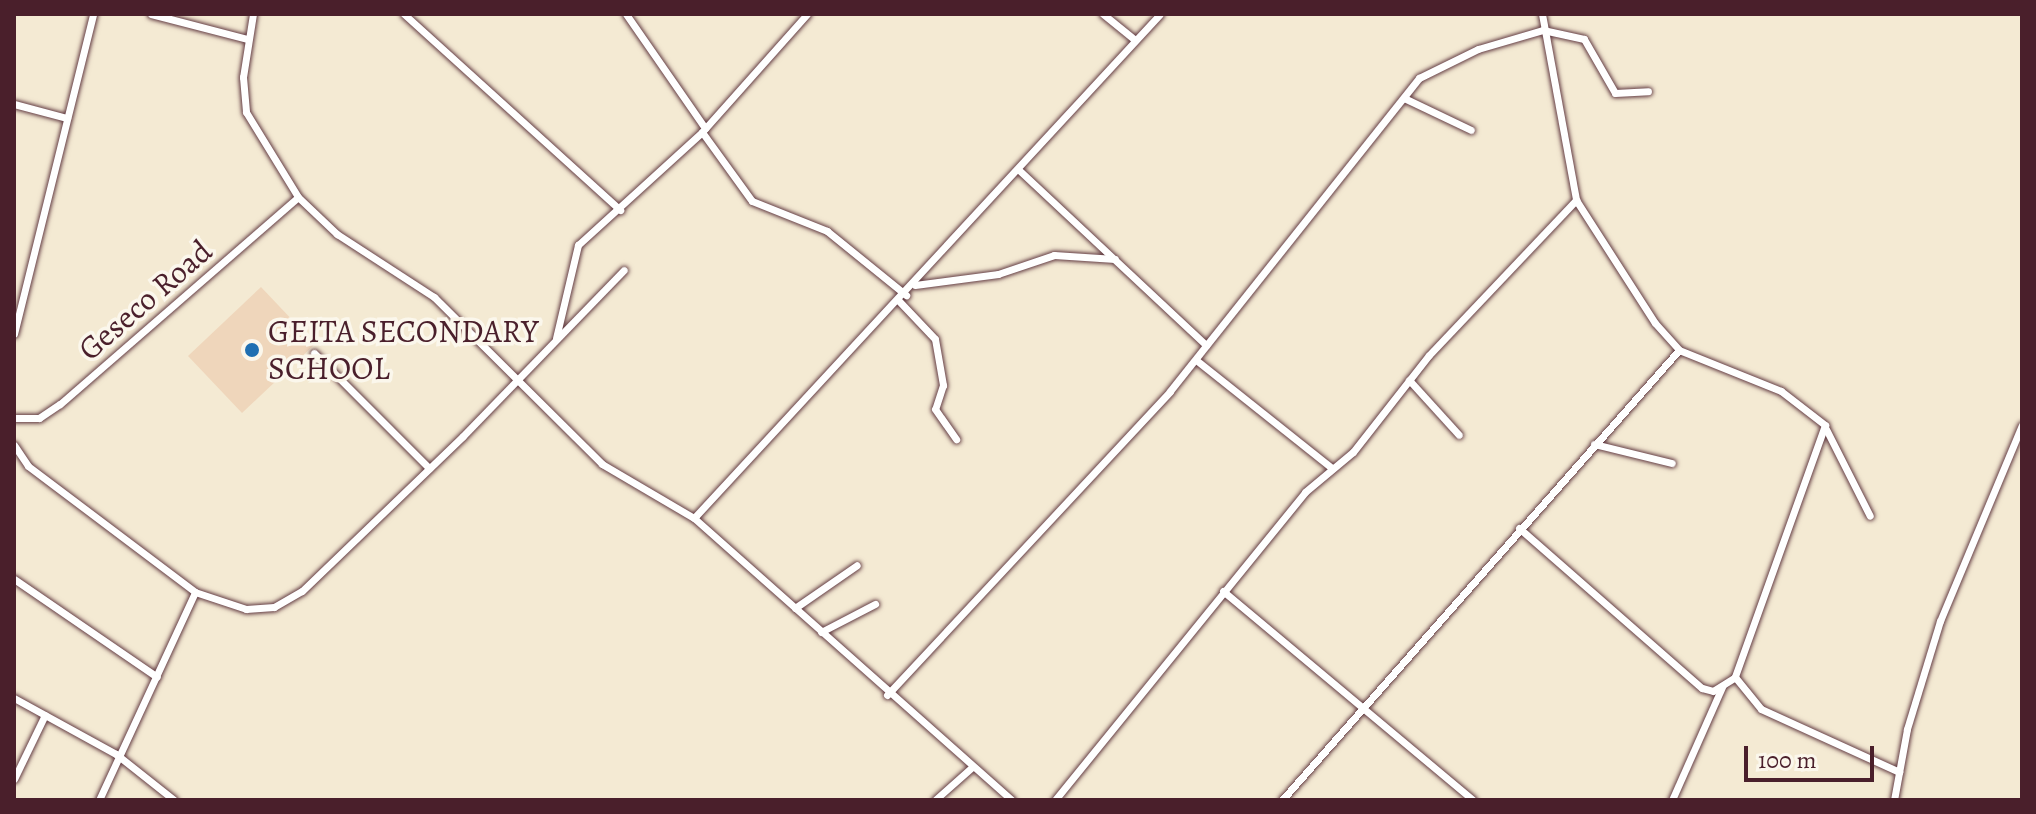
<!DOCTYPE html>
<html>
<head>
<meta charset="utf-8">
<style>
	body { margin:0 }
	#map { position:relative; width:2036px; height:814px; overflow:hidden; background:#f4ead3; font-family:Alegreya,serif }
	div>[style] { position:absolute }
	.built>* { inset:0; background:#efd6bb }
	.roads { filter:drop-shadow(0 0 2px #643d44) drop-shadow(0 0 2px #643d44) }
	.minor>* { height:7px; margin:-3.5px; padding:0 3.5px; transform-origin:3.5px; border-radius:3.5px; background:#fff }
	.dots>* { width:22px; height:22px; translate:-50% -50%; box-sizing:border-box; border:4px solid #fbf7ec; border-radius:50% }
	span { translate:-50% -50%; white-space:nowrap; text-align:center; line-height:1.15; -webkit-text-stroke:7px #fbf7ec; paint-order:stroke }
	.street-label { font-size:32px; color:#4a1f2b }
	.poi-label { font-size:32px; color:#4a1f2b }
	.left { translate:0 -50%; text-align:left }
	.frame { position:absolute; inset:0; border:16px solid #4a1f2b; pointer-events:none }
	.scale { position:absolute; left:1744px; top:746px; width:130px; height:36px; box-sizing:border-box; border:4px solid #4a1f2b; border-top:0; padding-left:10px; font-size:24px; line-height:28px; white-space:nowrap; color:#4a1f2b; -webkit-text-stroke:6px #fbf7ec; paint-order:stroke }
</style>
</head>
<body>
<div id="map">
	<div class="built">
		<div style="clip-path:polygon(261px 287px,315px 344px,242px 413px,188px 356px)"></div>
	</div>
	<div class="roads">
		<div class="minor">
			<div style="left:151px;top:14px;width:99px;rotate:14.6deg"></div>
			<div style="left:253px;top:14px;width:64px;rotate:99deg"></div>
			<div style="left:243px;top:77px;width:35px;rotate:85deg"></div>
			<div style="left:246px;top:112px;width:100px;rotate:58.5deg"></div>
			<div style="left:298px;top:197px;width:54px;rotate:43.5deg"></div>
			<div style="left:337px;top:234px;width:116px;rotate:33deg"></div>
			<div style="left:434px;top:297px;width:237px;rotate:44.8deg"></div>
			<div style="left:602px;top:464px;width:107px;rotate:30.4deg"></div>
			<div style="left:694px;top:518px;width:425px;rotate:41.6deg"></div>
			<div style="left:404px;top:14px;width:292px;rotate:42.2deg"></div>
			<div style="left:626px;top:14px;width:139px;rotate:55.3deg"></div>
			<div style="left:1103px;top:14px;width:41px;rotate:39.1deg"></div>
			<div style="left:1542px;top:14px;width:189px;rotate:79.6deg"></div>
			<div style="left:1576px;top:200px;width:146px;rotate:57.3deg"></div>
			<div style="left:1655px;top:323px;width:36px;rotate:48deg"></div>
			<div style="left:1679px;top:350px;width:110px;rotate:21.9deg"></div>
			<div style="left:1781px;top:391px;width:56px;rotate:37.7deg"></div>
			<div style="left:1825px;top:425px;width:268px;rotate:109.7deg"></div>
			<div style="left:1735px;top:677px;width:41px;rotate:50.9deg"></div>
			<div style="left:1761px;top:709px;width:152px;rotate:24.5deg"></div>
			<div style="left:1404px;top:98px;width:74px;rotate:25.5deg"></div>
			<div style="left:14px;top:104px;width:55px;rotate:14.8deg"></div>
			<div style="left:702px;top:132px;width:85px;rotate:54.1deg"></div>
			<div style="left:752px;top:201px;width:81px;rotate:21.8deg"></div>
			<div style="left:827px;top:231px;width:102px;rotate:39deg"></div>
			<div style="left:1020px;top:171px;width:255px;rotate:43.1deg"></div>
			<div style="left:915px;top:285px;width:84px;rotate:-7.5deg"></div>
			<div style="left:998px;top:274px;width:59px;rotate:-18.7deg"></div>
			<div style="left:1054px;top:255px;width:61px;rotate:3.8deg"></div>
			<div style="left:899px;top:301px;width:52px;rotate:46.5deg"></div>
			<div style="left:935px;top:339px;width:47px;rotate:80.1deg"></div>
			<div style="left:943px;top:385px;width:25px;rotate:108deg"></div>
			<div style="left:935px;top:409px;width:37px;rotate:55deg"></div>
			<div style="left:14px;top:334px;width:330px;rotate:-76.1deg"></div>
			<div style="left:556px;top:338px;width:96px;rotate:-76.7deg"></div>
			<div style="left:578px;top:245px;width:168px;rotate:-42.3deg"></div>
			<div style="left:702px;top:132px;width:158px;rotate:-48.3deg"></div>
			<div style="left:314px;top:353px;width:163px;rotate:45deg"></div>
			<div style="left:1196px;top:360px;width:174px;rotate:38.5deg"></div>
			<div style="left:1409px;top:380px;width:74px;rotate:47.7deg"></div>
			<div style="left:14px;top:418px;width:25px"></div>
			<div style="left:39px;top:418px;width:25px;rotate:-34deg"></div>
			<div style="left:60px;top:404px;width:315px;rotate:-41deg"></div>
			<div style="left:1826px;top:429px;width:97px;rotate:63.2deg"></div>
			<div style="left:1594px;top:444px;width:80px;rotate:13.7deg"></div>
			<div style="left:14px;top:445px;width:25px;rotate:56deg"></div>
			<div style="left:28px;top:466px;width:209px;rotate:37deg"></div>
			<div style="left:195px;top:592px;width:54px;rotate:18.4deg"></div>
			<div style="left:246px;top:609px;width:28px;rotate:-4deg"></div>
			<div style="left:274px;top:607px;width:32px;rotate:-30deg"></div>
			<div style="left:302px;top:591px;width:223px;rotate:-43.9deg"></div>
			<div style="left:463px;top:436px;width:231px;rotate:-45.9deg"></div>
			<div style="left:694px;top:518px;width:686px;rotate:-47.24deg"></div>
			<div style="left:1519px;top:528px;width:243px;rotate:41.2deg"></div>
			<div style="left:1702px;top:688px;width:11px;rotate:15deg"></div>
			<div style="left:1713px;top:691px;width:26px;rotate:-32deg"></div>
			<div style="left:14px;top:579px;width:173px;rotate:34.4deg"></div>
			<div style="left:1223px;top:591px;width:326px;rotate:39.9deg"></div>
			<div style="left:795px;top:608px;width:75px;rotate:-34.7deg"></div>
			<div style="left:821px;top:632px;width:61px;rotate:-27.4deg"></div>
			<div style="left:887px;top:695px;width:415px;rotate:-47deg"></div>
			<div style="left:1170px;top:391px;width:400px;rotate:-51.5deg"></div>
			<div style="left:1419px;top:78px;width:66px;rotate:-26.2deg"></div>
			<div style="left:1478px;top:49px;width:68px;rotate:-16.3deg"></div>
			<div style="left:1543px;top:30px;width:42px;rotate:12.4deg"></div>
			<div style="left:1584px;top:39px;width:62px;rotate:60.1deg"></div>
			<div style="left:1615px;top:93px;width:33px;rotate:-3deg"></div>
			<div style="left:14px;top:698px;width:116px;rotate:28.8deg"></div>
			<div style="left:116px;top:754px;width:74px;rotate:38.4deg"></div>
			<div style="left:14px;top:779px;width:71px;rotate:-64.2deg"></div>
			<div style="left:99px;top:800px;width:229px;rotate:-65.2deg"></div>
			<div style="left:935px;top:800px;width:48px;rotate:-41.6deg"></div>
			<div style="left:1055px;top:800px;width:397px;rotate:-50.9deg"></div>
			<div style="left:1305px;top:492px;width:62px;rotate:-39.8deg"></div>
			<div style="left:1353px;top:452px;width:123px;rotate:-51.9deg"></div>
			<div style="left:1429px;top:355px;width:214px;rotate:-46.5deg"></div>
			<div style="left:1282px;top:800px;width:600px;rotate:-48.58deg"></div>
			<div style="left:1672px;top:800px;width:124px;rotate:-66.1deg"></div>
			<div style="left:1894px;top:800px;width:72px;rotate:-79.6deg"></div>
			<div style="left:1907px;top:729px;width:113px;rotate:-73deg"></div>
			<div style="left:1940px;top:621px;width:212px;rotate:-67.3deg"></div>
		</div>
	</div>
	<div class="dots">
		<div style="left:252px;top:350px;background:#1f6fb2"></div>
	</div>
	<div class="street-label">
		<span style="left:145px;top:300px;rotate:-41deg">Geseco Road</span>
	</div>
	<div class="poi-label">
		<span class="left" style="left:268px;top:350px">GEITA SECONDARY<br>SCHOOL</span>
	</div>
	<div class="frame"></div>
	<div class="scale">100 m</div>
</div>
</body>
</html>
